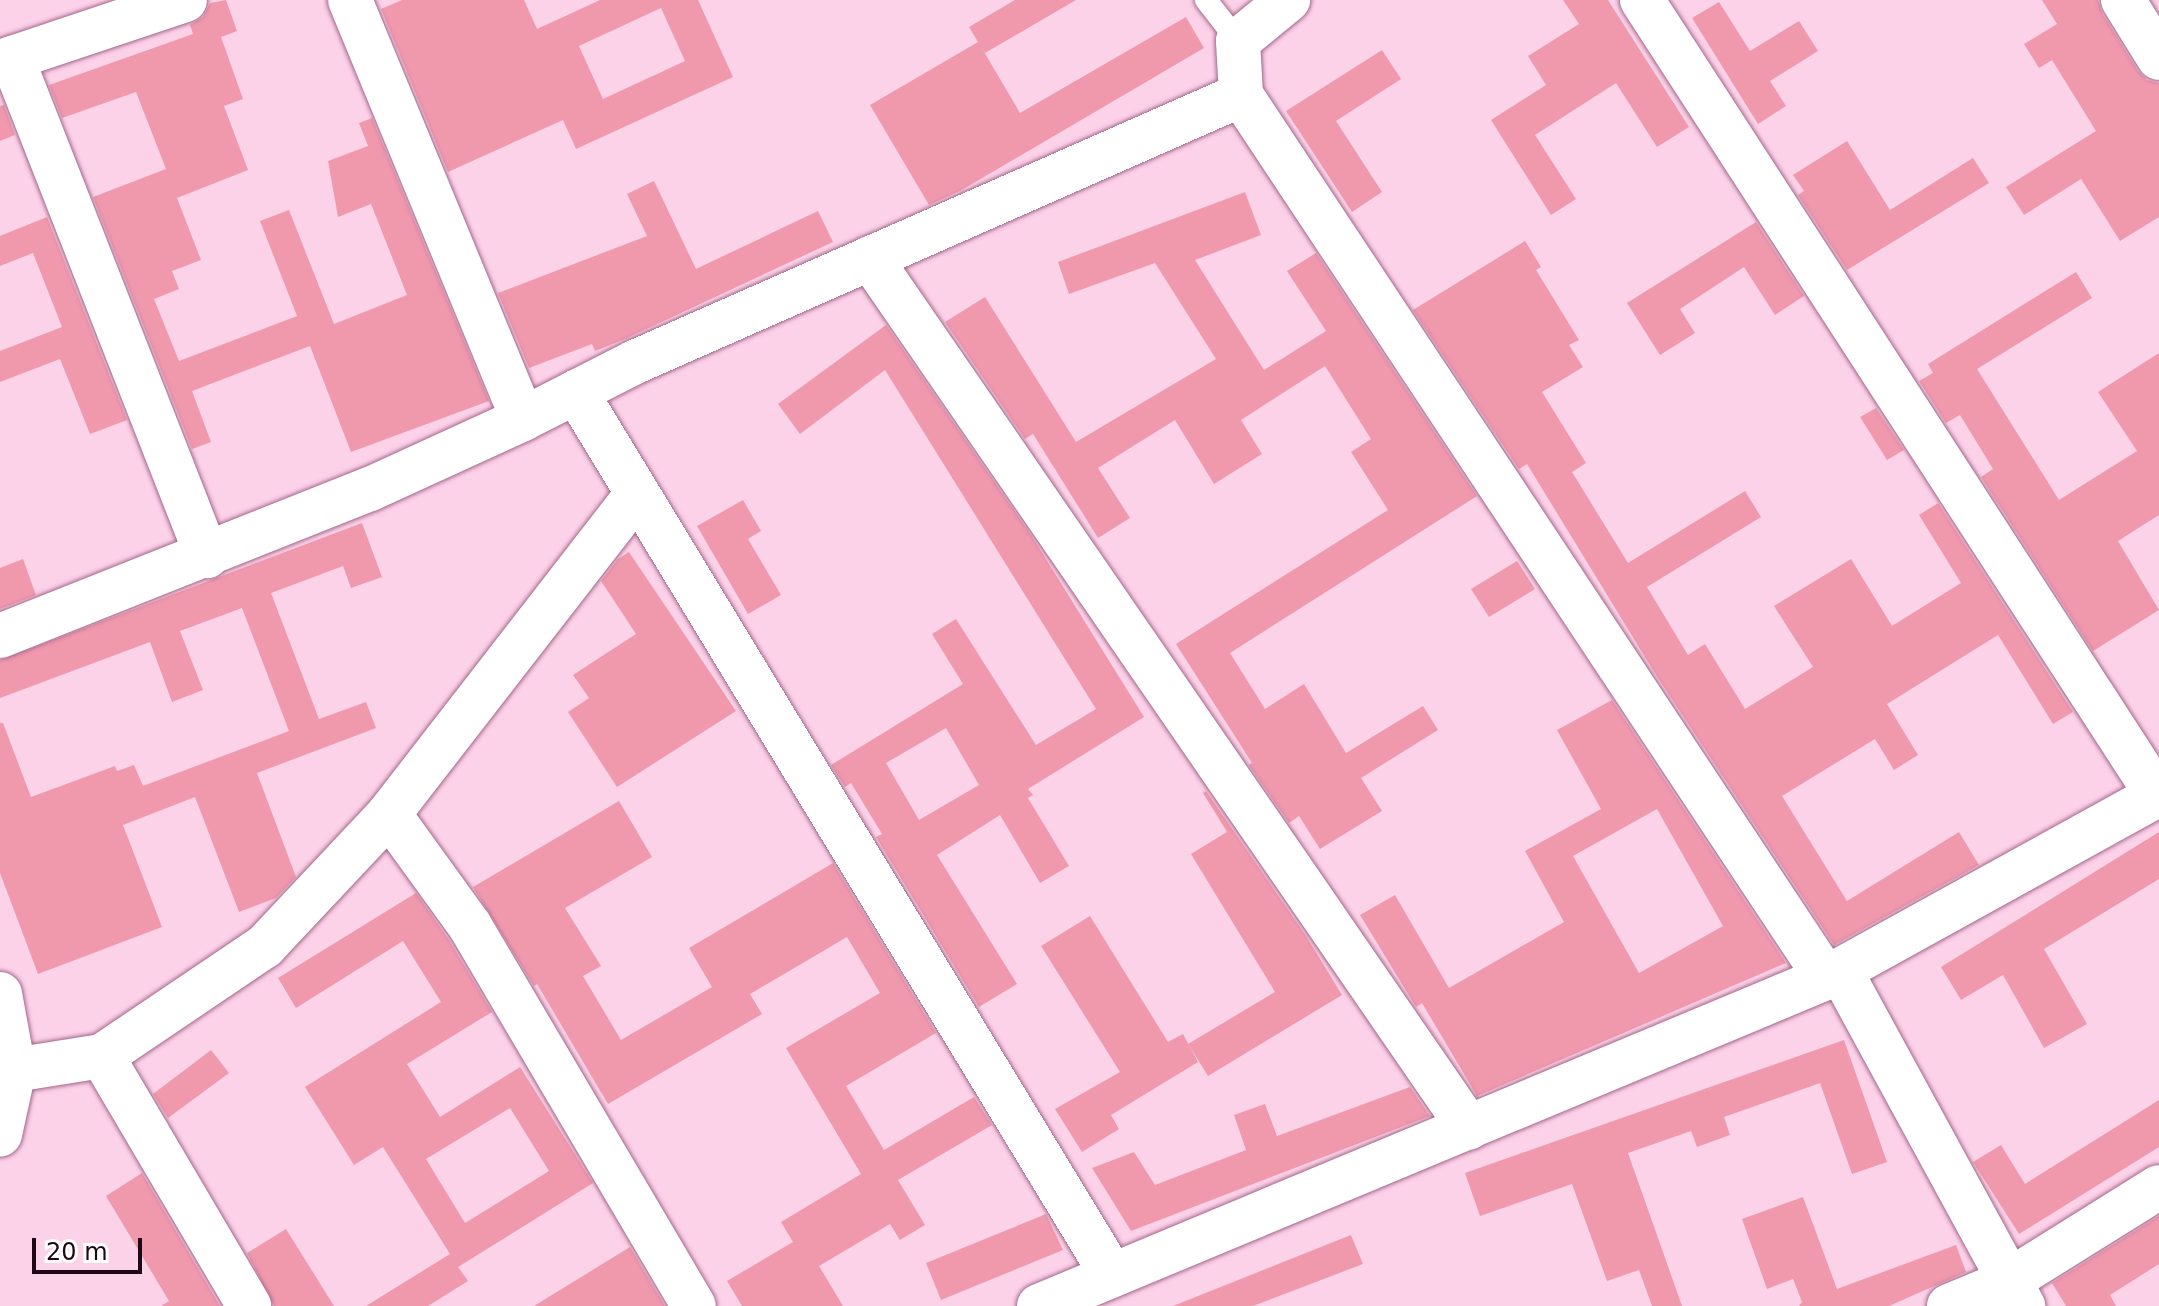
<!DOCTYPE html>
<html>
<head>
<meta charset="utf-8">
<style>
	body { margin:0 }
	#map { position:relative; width:2159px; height:1306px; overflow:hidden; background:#fcd2e9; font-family:"DejaVu Sans",sans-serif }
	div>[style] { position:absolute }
	.building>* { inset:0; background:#f099ad }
	.roads { filter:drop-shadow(0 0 2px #a5668a) drop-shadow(0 0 2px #a5668a) }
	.service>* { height:22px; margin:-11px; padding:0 11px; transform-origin:11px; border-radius:11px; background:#fff }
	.minor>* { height:44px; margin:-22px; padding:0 22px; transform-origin:22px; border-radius:22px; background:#fff }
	span { translate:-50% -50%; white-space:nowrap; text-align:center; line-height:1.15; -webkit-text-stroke:6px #fff; paint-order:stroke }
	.scale { position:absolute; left:32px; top:1238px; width:110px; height:36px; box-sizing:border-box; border:4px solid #1f0716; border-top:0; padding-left:10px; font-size:24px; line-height:28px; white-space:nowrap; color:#1f0716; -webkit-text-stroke:6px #fff; paint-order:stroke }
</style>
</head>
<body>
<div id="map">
	<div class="building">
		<div style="clip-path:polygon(226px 0,237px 31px,221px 37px,243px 99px,224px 106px,248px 170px,177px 198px,201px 260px,172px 271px,179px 289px,154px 299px,179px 361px,297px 316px,260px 221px,289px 210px,334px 324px,407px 295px,371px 204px,338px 217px,328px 161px,368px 146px,359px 123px,372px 118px,489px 401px,351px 452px,310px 346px,192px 391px,211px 442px,192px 449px,93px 197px,166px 169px,136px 92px,62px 118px,49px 85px,193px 34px,190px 25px,203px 17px,210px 3px)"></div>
		<div style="clip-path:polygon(evenodd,402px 0,524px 0,537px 29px,600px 0,698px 0,733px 77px,576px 149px,563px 120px,448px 172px,381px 9px,402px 0,661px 8px,685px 61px,603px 99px,579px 46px,661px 8px)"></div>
		<div style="clip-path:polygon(1015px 0,1076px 0,985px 53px,980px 45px,1020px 113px,1186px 17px,1204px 48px,960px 191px,929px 205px,870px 105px,978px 42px,969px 27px)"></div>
		<div style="clip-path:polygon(1563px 0,1608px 0,1689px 127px,1657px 147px,1616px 83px,1535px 135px,1576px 199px,1551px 215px,1491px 120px,1546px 85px,1528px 56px,1579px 24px)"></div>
		<div style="clip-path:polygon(2042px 0,2098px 0,2102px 13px,2138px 71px,2147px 80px,2159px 83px,2159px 217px,2120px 241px,2081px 179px,2024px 215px,2006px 187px,2096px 131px,2052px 60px,2039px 68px,2024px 44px,2057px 24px)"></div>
		<div style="clip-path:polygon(1719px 2px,1750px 51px,1799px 21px,1818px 51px,1770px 81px,1786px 106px,1758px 124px,1692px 18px)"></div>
		<div style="clip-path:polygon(1382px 50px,1401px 79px,1336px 121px,1382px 192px,1352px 212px,1286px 111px)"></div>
		<div style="clip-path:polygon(4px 105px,15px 135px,0 141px,0 106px)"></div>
		<div style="clip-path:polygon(1847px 141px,1890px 210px,1973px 158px,1989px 183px,1847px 270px,1798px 195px,1804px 191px,1793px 175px)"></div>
		<div style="clip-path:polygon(654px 181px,696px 269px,818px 211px,833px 242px,625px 339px,595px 351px,592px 344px,529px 368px,498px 293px,647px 236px,627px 194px)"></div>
		<div style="clip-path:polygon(1245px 192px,1261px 235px,1195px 260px,1264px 370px,1326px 331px,1287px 271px,1316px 253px,1477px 496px,1230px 653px,1265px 709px,1304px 684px,1346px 753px,1423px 706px,1438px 730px,1361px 778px,1382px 811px,1320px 849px,1299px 816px,1289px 823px,1249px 765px,1252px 763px,1176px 644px,1388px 510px,1351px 452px,1371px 439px,1325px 366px,1241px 420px,1262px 454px,1214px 484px,1175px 420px,1098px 468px,1130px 518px,1098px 538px,1033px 434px,1025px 439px,945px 322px,985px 297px,1076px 442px,1216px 359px,1155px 263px,1069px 294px,1058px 262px)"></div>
		<div style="clip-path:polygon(47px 217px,127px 420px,90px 434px,60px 359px,0 382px,0 351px,62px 327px,33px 253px,0 266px,0 236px)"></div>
		<div style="clip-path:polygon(1756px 222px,1804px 296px,1775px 315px,1744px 267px,1680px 309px,1695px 333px,1660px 355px,1627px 303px)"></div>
		<div style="clip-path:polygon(1525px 241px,1541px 267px,1536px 270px,1579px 340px,1569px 345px,1583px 367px,1542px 392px,1586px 463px,1572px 472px,1628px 563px,1745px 491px,1761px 517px,1647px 587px,1688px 655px,1705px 644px,1745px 709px,1813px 667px,1774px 606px,1851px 559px,1892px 626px,1961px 583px,1919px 515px,1938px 503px,2073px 712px,2053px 724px,1998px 635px,1887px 704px,1918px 755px,1894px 770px,1875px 739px,1782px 796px,1847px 901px,1959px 832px,1979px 865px,1834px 945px,1656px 675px,1527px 464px,1519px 469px,1413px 310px)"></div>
		<div style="clip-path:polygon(2076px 272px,2092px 298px,1977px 369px,2059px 500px,2137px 451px,2098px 392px,2159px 353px,2159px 515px,2118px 541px,2159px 610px,2093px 651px,1981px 477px,1993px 469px,1960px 415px,1946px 423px,1919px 381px,1933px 373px,1928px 364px)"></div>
		<div style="clip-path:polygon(evenodd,886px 325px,1031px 535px,1144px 717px,1028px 789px,1033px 795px,1028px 798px,1069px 866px,1040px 883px,1000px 815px,937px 855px,1017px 984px,979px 1007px,876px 837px,882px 834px,851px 783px,845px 787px,831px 765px,963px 684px,932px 634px,956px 619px,1036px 745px,1096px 709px,885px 370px,800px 434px,778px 404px,886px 325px,946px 728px,979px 785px,919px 820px,886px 763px,946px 728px)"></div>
		<div style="clip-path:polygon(1876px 408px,1904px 450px,1887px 460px,1860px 417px)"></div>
		<div style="clip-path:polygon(743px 500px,761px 531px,748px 539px,781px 595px,748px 614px,697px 526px)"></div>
		<div style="clip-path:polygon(362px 523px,382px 577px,351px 588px,343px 566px,271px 593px,319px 719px,366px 702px,376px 728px,257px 773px,296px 877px,276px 898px,239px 912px,195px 797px,123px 825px,162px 927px,38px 974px,0 873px,0 723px,3px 723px,31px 797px,115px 766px,117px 771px,134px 765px,143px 786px,289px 731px,242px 608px,180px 631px,203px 690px,172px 702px,150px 642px,0 698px,0 660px)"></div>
		<div style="clip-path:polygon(629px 552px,736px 711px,617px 787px,568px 712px,589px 698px,573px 675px,636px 634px,601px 581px,618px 559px)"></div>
		<div style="clip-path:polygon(23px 559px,36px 595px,0 609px,0 568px)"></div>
		<div style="clip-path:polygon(1517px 561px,1535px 589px,1489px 617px,1471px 589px)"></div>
		<div style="clip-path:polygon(evenodd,1612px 700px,1786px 963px,1477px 1096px,1422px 1003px,1416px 1007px,1360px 915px,1395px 895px,1449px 988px,1564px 922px,1525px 851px,1601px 809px,1557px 730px,1612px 700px,1657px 809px,1723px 926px,1639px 973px,1573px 856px,1657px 809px)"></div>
		<div style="clip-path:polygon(1206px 791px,1306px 936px,1342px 995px,1208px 1076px,1188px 1044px,1275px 992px,1191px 854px,1227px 832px,1203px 793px)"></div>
		<div style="clip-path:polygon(619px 801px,652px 857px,565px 908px,601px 966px,583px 976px,621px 1040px,712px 987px,689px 948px,833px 863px,936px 1033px,846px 1086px,884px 1150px,974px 1097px,992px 1125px,898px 1180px,925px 1225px,900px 1240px,890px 1224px,819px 1266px,843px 1306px,742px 1306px,727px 1281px,793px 1242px,781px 1222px,861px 1174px,786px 1048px,880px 993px,847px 937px,750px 994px,762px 1014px,608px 1104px,537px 984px,534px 986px,473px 887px)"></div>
		<div style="clip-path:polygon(2159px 832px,2159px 879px,2044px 949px,2087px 1024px,2044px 1048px,2003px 975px,1961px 1000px,1941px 967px)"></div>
		<div style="clip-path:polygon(evenodd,416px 893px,449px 940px,492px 1012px,407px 1064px,440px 1117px,520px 1067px,593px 1183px,458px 1267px,468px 1281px,428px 1306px,366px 1306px,450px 1254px,383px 1147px,354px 1165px,305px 1087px,441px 1002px,403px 941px,296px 1008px,278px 978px,416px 893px,510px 1108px,549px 1171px,465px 1223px,426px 1159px,510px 1108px)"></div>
		<div style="clip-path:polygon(1090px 916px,1168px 1042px,1183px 1034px,1198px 1062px,1111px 1115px,1119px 1129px,1082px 1152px,1055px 1109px,1120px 1072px,1041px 946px)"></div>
		<div style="clip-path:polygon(1844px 1040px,1887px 1162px,1852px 1174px,1820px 1083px,1724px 1117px,1730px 1135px,1697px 1147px,1691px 1131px,1628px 1153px,1682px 1306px,1652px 1306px,1639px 1270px,1607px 1281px,1572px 1184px,1480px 1216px,1465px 1173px)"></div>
		<div style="clip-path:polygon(211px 1050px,229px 1073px,168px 1118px,153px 1094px)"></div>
		<div style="clip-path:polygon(1410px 1087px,1430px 1116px,1131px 1231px,1092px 1168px,1134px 1152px,1155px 1185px,1246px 1150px,1234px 1115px,1265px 1104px,1277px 1136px)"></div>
		<div style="clip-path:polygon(2159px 1100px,2159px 1147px,2019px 1234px,1973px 1162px,2001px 1145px,2025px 1184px)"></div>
		<div style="clip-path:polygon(142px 1173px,220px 1306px,161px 1306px,169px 1301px,106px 1196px)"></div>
		<div style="clip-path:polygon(1803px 1197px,1837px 1289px,1956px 1245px,1966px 1272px,1889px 1306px,1799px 1306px,1802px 1302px,1793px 1279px,1767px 1289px,1742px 1219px)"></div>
		<div style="clip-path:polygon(1046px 1214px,1063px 1250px,941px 1300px,926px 1263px)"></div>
		<div style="clip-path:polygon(2159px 1216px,2159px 1264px,2110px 1295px,2116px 1306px,2066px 1306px,2052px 1283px)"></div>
		<div style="clip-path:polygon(286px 1229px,334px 1306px,274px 1306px,247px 1253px)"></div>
		<div style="clip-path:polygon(1351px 1235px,1363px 1264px,1253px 1306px,1173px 1306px)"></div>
		<div style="clip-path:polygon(630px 1247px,665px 1306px,534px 1306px)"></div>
	</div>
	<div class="roads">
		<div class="service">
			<div style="left:1206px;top:0;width:52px;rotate:52deg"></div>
		</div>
		<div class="minor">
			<div style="left:350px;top:0;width:453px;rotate:67.6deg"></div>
			<div style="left:1642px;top:0;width:947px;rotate:57.06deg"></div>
			<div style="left:2123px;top:0;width:68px;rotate:58.2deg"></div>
			<div style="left:12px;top:58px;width:535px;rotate:68.62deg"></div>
			<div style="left:0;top:62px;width:195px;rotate:-18.5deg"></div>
			<div style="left:1241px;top:95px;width:1059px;rotate:56.47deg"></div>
			<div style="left:870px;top:258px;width:1056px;rotate:55.45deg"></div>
			<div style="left:576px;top:392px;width:1033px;rotate:58.74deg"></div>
			<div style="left:637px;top:494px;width:405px;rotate:127.8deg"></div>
			<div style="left:389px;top:814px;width:138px;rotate:54.1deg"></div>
			<div style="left:470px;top:926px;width:441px;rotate:59.5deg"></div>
			<div style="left:0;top:636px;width:398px;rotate:-21.7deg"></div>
			<div style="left:370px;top:489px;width:168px;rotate:-24.6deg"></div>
			<div style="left:523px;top:419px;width:126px;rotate:-27deg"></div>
			<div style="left:635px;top:362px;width:662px;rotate:-23.78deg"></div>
			<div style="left:1241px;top:95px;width:54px;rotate:-93.2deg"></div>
			<div style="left:1238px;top:41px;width:65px;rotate:-39.4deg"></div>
			<div style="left:1840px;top:970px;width:383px;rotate:61.4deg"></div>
			<div style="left:0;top:994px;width:77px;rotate:79.6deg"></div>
			<div style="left:14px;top:1070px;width:66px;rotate:102.3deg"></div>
			<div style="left:102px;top:1056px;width:197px;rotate:-34deg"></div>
			<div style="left:265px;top:946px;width:181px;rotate:-46.8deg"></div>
			<div style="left:14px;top:1070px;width:89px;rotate:-9deg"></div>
			<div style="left:102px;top:1056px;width:290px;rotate:59.5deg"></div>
			<div style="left:1039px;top:1306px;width:853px;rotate:-22.63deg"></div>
			<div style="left:1826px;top:978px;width:380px;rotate:-28.9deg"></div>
			<div style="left:1949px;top:1306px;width:63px;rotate:-22.5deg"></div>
			<div style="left:2007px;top:1282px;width:179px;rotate:-32deg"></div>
		</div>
	</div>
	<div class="scale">20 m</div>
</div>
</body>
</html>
